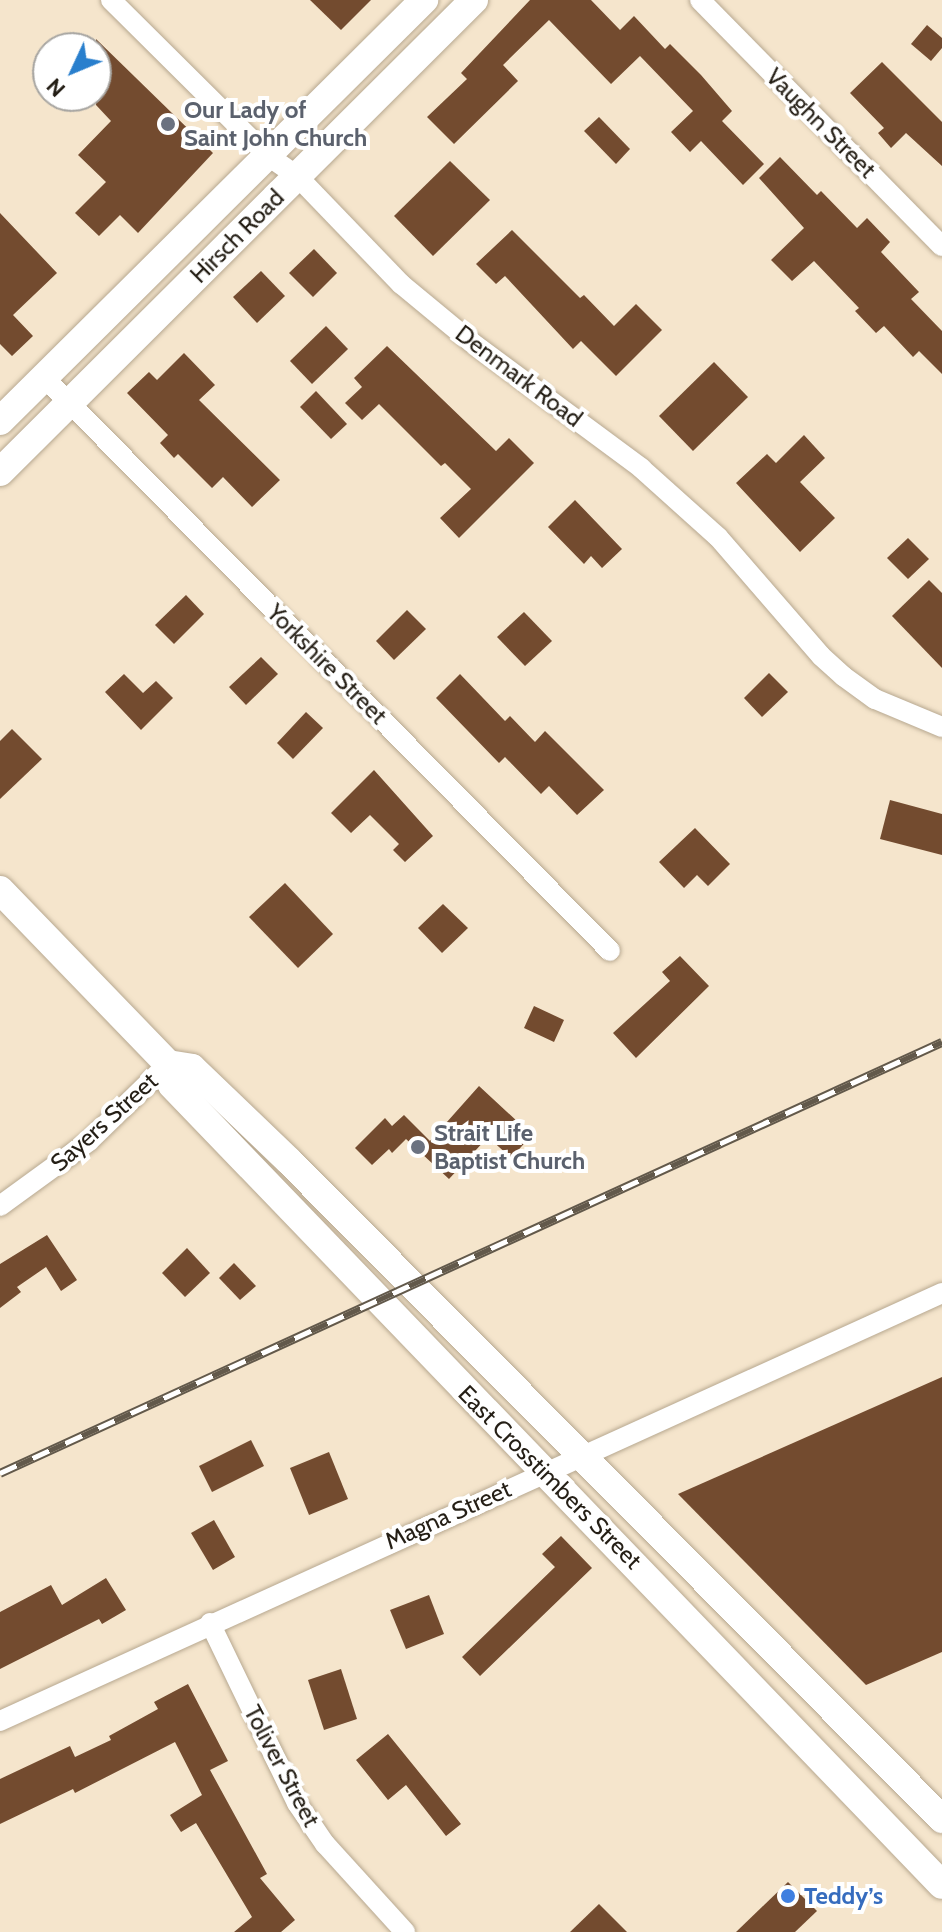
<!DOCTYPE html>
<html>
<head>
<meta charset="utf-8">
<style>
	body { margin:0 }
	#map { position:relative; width:942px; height:1932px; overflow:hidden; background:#f5e5cc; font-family:Cabin,sans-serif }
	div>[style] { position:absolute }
	.building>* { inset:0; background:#734b2f }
	.roads { filter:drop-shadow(0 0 2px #b7a890) drop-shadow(0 0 2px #b7a890) }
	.minor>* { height:20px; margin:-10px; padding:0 10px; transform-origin:10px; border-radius:10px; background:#fff }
	.secondary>* { height:28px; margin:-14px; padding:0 14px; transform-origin:14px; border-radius:14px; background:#fff }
	.rail>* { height:9px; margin-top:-4.5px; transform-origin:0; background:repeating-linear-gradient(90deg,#fff 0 18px,#62594b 0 36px); box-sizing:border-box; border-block:2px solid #62594b }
	.dots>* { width:22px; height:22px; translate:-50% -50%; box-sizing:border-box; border:4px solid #fff; border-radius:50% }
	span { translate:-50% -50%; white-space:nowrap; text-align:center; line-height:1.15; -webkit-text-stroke:8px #fff; paint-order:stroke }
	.worship-label { font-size:24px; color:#5b616d; font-weight:700 }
	.left { translate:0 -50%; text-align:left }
	.street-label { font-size:24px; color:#241e15 }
	.shop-label { font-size:24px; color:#366cbe; font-weight:700 }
	.north { position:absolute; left:32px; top:32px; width:80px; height:80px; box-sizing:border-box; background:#fff; border:2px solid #a7a5a1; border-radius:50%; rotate:226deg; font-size:22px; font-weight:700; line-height:32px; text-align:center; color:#241e15 }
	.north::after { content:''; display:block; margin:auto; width:28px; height:36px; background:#297fcd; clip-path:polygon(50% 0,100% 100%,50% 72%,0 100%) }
</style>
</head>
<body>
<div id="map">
	<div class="building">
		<div style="clip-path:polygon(310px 0,371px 0,341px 30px)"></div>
		<div style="clip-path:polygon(530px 0,591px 0,620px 30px,634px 16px,665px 49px,670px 44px,701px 75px,732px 111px,722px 121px,764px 164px,743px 185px,701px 141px,690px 152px,671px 132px,693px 111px,640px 56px,611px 84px,549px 20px,503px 65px,518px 81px,454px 144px,427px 117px,467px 79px,461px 73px)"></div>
		<div style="clip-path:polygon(927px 25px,942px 38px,942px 48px,931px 61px,911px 44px)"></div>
		<div style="clip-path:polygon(96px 39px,213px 153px,138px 233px,120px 215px,99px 236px,75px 213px,106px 182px,78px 155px,111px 121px,96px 105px)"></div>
		<div style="clip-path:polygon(882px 62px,942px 122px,942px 166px,906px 133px,891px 148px,878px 133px,884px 128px,850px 93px)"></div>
		<div style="clip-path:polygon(599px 117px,630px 149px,616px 164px,584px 131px)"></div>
		<div style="clip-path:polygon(780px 157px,817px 195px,821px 191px,857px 228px,867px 218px,890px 242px,881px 252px,919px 292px,911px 299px,942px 331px,942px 374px,919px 351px,913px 357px,884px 326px,876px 333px,855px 311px,859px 308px,814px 261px,792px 281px,771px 260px,804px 228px,759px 178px)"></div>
		<div style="clip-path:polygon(450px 161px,490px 200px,433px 256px,394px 216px)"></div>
		<div style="clip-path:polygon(0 213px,57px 273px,13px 315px,33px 336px,12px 356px,0 344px)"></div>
		<div style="clip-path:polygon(512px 230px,580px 298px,584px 295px,614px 326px,636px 304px,662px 330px,616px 376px,581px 341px,573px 349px,505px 276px,496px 284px,476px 264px)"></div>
		<div style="clip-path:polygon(314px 249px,337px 273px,313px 297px,289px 273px)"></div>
		<div style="clip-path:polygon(261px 271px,285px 296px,257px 323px,233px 297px)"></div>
		<div style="clip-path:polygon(326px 326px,348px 349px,312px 384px,290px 361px)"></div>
		<div style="clip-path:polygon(387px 346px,496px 451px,509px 438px,534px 463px,459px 538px,440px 518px,471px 489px,445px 463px,441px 466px,379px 404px,362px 420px,345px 403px,362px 387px,354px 378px)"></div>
		<div style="clip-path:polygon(184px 353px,215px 385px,199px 400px,280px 480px,252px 507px,223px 477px,212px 488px,178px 454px,174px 458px,160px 443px,168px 435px,127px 393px,149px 372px,157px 380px)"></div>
		<div style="clip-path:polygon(714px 362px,748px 397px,693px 451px,659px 416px)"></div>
		<div style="clip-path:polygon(316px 391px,347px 424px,331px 439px,300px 407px)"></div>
		<div style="clip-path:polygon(804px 435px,825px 458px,800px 482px,835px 518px,800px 552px,736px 483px,767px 454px,776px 463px)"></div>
		<div style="clip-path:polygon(575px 500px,622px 549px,602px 568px,591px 556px,584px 564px,548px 527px)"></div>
		<div style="clip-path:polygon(908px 538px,929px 559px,908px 579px,887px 558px)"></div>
		<div style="clip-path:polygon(929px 580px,942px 593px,942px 668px,892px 616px)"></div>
		<div style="clip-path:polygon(186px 595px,204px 614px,174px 644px,155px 625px)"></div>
		<div style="clip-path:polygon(407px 610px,426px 629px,394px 660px,376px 641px)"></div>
		<div style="clip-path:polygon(524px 612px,552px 641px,525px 666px,497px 637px)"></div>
		<div style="clip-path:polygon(261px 657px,278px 674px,246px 705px,229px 687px)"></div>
		<div style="clip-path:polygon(769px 673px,788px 692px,762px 717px,744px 698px)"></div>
		<div style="clip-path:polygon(124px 674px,143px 693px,156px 681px,173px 698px,141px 730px,105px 692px)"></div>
		<div style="clip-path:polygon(460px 674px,505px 721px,510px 716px,535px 742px,545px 731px,604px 790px,577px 815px,549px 786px,541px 794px,505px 757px,499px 763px,436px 698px)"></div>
		<div style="clip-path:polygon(306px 712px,323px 728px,293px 759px,277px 743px)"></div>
		<div style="clip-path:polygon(12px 729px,42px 759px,0 799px,0 741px)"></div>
		<div style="clip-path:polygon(374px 770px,433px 836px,405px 862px,393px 850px,399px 844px,370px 815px,351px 833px,331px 813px)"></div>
		<div style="clip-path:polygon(890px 800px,942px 814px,942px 855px,880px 839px)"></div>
		<div style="clip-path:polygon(695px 828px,730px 864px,708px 886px,697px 875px,684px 888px,659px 862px)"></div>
		<div style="clip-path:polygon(285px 883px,333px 934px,298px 968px,249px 917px)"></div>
		<div style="clip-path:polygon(443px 904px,468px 928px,442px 953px,418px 928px)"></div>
		<div style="clip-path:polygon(680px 956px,709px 986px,636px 1058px,613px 1033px,670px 981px,662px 972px)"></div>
		<div style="clip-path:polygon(534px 1006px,564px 1020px,554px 1042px,524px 1028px)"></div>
		<div style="clip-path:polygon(479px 1086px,532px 1135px,511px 1158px,488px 1137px,449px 1179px,406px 1139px,392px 1153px,389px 1149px,372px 1165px,355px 1148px,385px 1118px,392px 1126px,404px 1115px,430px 1141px)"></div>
		<div style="clip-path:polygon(47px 1235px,77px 1280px,61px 1291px,46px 1267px,17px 1287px,21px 1292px,0 1308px,0 1264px)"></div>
		<div style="clip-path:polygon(187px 1248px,210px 1273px,185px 1297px,162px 1273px)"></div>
		<div style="clip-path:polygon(234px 1263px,256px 1286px,240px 1300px,219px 1278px)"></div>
		<div style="clip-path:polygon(942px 1377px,942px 1652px,866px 1685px,678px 1494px)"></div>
		<div style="clip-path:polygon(251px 1440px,264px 1466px,212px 1492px,199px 1466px)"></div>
		<div style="clip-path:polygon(329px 1452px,348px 1499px,309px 1515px,290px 1468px)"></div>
		<div style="clip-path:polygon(214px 1520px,235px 1557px,213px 1570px,191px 1533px)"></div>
		<div style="clip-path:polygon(561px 1536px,592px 1568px,480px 1676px,462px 1657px,555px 1567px,542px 1554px)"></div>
		<div style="clip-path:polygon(106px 1578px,126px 1610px,102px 1624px,99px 1619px,0 1669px,0 1612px,51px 1585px,62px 1605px)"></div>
		<div style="clip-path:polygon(429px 1595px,444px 1634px,406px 1649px,390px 1610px)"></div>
		<div style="clip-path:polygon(341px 1669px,357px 1719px,324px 1730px,308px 1680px)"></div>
		<div style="clip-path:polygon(188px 1684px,228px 1761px,210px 1770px,267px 1874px,260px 1878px,295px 1920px,281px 1932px,234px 1932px,252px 1917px,196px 1823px,181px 1832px,170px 1815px,202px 1795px,175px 1742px,75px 1793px,73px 1789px,0 1824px,0 1779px,70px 1746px,75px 1757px,111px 1740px,109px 1736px,158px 1709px,154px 1702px)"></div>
		<div style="clip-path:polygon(388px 1734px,461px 1824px,446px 1836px,406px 1785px,388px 1800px,356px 1760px)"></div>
		<div style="clip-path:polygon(788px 1882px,817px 1911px,795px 1932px,736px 1932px)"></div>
		<div style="clip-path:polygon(599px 1904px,627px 1932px,570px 1932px)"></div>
	</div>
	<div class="roads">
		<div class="minor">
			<div style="left:111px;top:0;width:220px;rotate:44.8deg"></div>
			<div style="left:267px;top:155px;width:37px;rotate:35deg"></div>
			<div style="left:297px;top:176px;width:150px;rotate:46.1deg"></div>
			<div style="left:401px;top:284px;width:91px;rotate:39.6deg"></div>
			<div style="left:471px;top:342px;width:212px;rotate:36.5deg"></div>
			<div style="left:641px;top:468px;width:103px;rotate:41.9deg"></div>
			<div style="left:718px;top:537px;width:157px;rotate:49.1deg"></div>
			<div style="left:821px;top:656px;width:30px;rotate:42deg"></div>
			<div style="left:843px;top:676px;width:39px;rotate:36deg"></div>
			<div style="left:875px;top:699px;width:73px;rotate:22.7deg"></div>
			<div style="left:700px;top:0;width:345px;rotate:45.5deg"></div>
			<div style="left:44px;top:377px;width:806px;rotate:45.4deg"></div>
			<div style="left:0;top:1206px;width:110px;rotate:-36.1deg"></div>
			<div style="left:89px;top:1141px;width:110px;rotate:-44.3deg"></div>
			<div style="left:210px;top:1623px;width:200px;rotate:64.2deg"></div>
			<div style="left:297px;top:1803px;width:50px;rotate:55.7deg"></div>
			<div style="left:325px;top:1844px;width:119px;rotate:47.7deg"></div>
			<div style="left:0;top:1721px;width:1035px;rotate:-24.43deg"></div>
		</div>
		<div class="secondary">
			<div style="left:0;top:421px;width:598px;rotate:-44.8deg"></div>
			<div style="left:0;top:472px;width:669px;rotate:-44.88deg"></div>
			<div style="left:0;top:890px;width:242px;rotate:46deg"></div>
			<div style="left:168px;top:1064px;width:21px;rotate:79deg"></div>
			<div style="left:172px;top:1085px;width:1110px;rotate:46.09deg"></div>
			<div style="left:168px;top:1064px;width:24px;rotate:9deg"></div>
			<div style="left:192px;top:1068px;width:134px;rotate:43.8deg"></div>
			<div style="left:289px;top:1161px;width:927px;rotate:45.22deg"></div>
		</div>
	</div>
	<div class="rail">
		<div style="left:0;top:1473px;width:1036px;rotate:-24.59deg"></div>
	</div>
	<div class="dots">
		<div style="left:168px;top:124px;background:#6b7280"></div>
		<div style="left:418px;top:1147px;background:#6b7280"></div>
		<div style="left:788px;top:1896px;background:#3f7fe0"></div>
	</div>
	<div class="worship-label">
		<span class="left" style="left:184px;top:124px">Our Lady of<br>Saint John Church</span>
		<span class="left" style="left:434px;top:1147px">Strait Life<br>Baptist Church</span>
	</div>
	<div class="street-label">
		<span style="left:821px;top:123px;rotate:45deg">Vaughn Street</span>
		<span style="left:237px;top:236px;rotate:-45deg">Hirsch Road</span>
		<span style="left:519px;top:376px;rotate:37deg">Denmark Road</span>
		<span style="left:327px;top:664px;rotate:45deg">Yorkshire Street</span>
		<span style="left:104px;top:1122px;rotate:-42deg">Sayers Street</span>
		<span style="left:550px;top:1477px;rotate:45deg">East Crosstimbers Street</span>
		<span style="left:448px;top:1515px;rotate:-24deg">Magna Street</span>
		<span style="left:282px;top:1766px;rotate:62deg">Toliver Street</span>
	</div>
	<div class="shop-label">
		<span class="left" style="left:804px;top:1896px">Teddy’s</span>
	</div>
	<div class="north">N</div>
</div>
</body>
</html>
